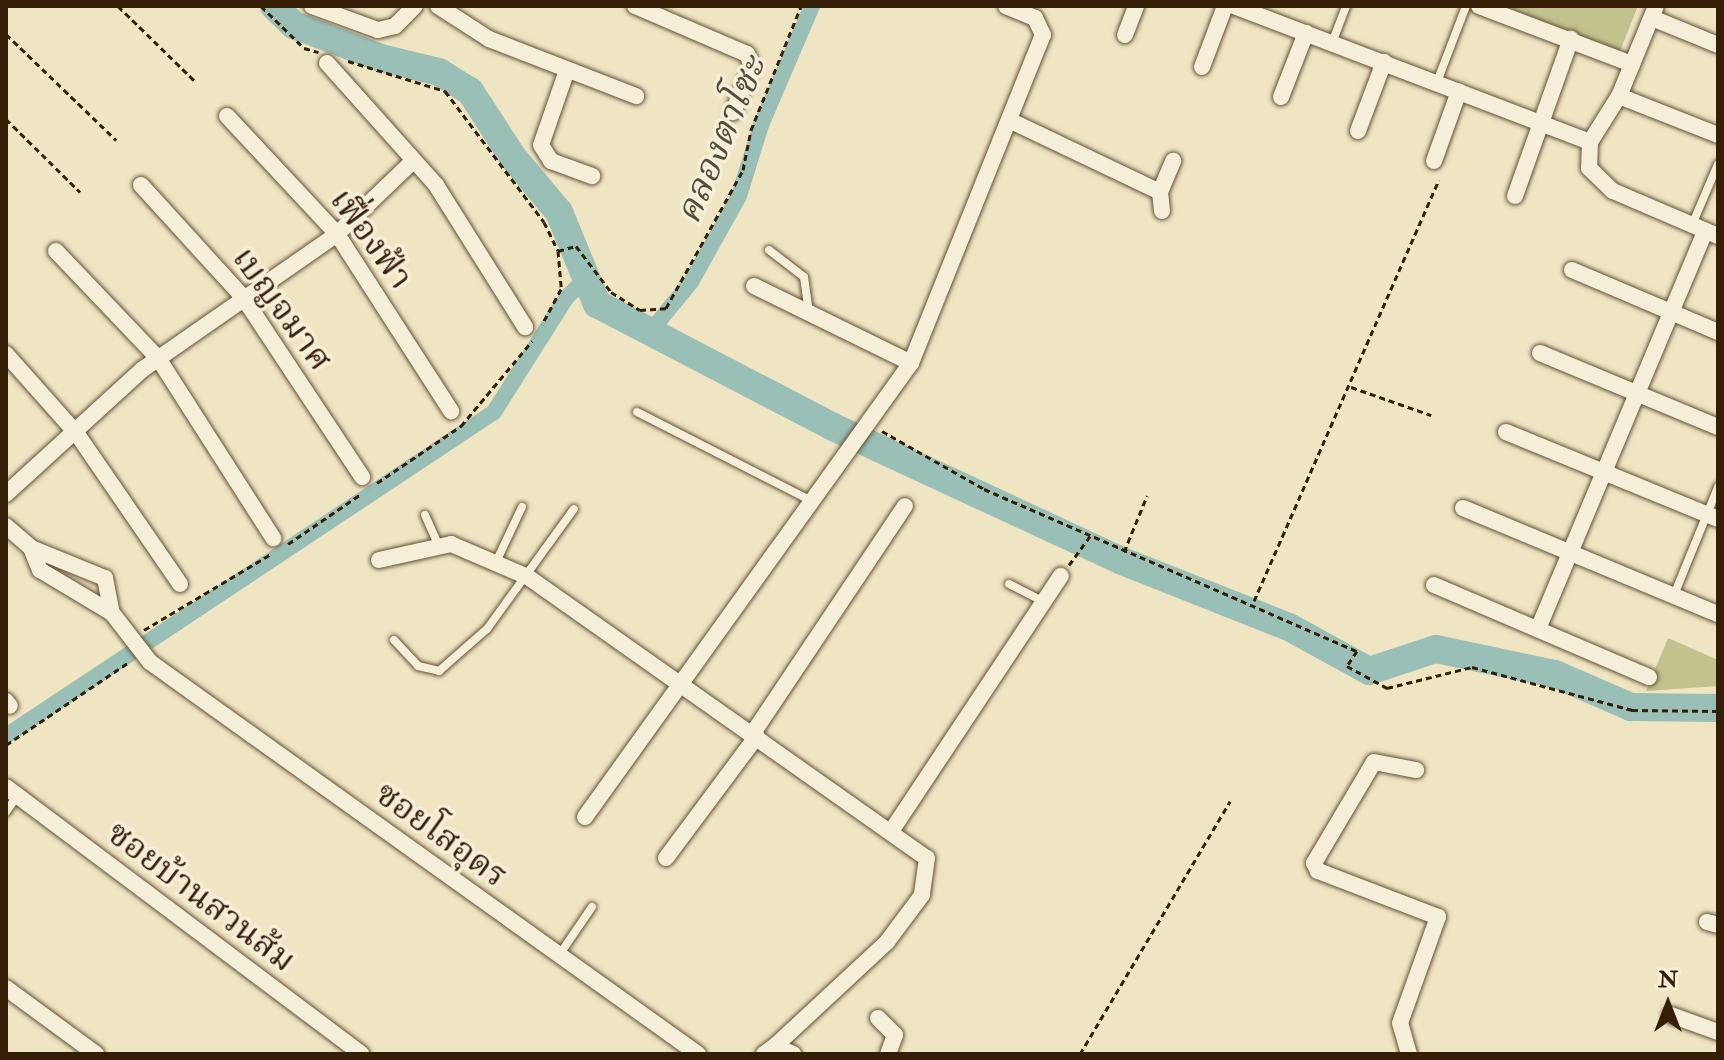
<!DOCTYPE html>
<html>
<head>
<meta charset="utf-8">
<style>
	body { margin:0 }
	#map { position:relative; width:1724px; height:1060px; overflow:hidden; background:#efe5c3; font-family:"IM FELL Double Pica","Noto Serif Thai",serif }
	div>[style] { position:absolute }
	.green>* { inset:0; background:#c1c28e }
	.canal>* { height:16px; margin:-8px; padding:0 8px; transform-origin:8px; border-radius:8px; background:#9abfb6 }
	.river>* { height:28px; margin:-14px; padding:0 14px; transform-origin:14px; border-radius:14px; background:#9abfb6 }
	.path>* { height:3px; margin-top:-1.5px; transform-origin:0; background:repeating-linear-gradient(90deg,#341e07 0 6px,transparent 0 10px) }
	.roads { filter:drop-shadow(0 0 2px #635036) drop-shadow(0 0 2px #635036) }
	.service>* { height:8px; margin:-4px; padding:0 4px; transform-origin:4px; border-radius:4px; background:#f5eed8 }
	.minor>* { height:16px; margin:-8px; padding:0 8px; transform-origin:8px; border-radius:8px; background:#f5eed8 }
	span { translate:-50% -50%; white-space:nowrap; text-align:center; line-height:1.15; -webkit-text-stroke:7px #f5eed8; paint-order:stroke }
	.street-label { font-size:34px; color:#341e07 }
	.water-label { font-size:36px; color:#534e3c; font-style:italic }
	.frame { position:absolute; inset:0; border:8px solid #341e07; pointer-events:none }
	.north { position:absolute; left:1628px; top:964px; width:80px; height:80px; -webkit-text-stroke:6px #f5eed8; paint-order:stroke; rotate:0deg; font-size:22px; font-weight:700; line-height:32px; text-align:center; color:#341e07 }
	.north::after { content:''; display:block; margin:auto; width:28px; height:36px; background:#341e07; clip-path:polygon(50% 0,100% 100%,50% 72%,0 100%) }
</style>
</head>
<body>
<div id="map">
	<div class="green">
		<div style="clip-path:polygon(1505px 6px,1638px 6px,1620px 51px)"></div>
		<div style="clip-path:polygon(1668px 638px,1718px 660px,1718px 686px,1646px 691px)"></div>
	</div>
	<div class="canal">
		<div style="left:650px;top:332px;width:65px;rotate:-50.6deg"></div>
		<div style="left:691px;top:282px;width:98px;rotate:-60.8deg"></div>
		<div style="left:739px;top:196px;width:74px;rotate:-72.8deg"></div>
		<div style="left:761px;top:125px;width:129px;rotate:-66.8deg"></div>
		<div style="left:6px;top:736px;width:586px;rotate:-33.58deg"></div>
		<div style="left:494px;top:412px;width:135px;rotate:-57.7deg"></div>
		<div style="left:566px;top:298px;width:30px;rotate:-44deg"></div>
	</div>
	<div class="river">
		<div style="left:274px;top:6px;width:28px;rotate:44deg"></div>
		<div style="left:294px;top:25px;width:93px;rotate:20.8deg"></div>
		<div style="left:381px;top:58px;width:60px;rotate:13.6deg"></div>
		<div style="left:439px;top:72px;width:36px;rotate:32deg"></div>
		<div style="left:470px;top:91px;width:77px;rotate:57.1deg"></div>
		<div style="left:512px;top:156px;width:73px;rotate:50deg"></div>
		<div style="left:559px;top:212px;width:100px;rotate:67.6deg"></div>
		<div style="left:597px;top:304px;width:264px;rotate:27.5deg"></div>
		<div style="left:831px;top:426px;width:321px;rotate:24.9deg"></div>
		<div style="left:1122px;top:561px;width:180px;rotate:21.6deg"></div>
		<div style="left:1289px;top:627px;width:91px;rotate:28.8deg"></div>
		<div style="left:1369px;top:671px;width:71px;rotate:-18.2deg"></div>
		<div style="left:1436px;top:649px;width:122px;rotate:11.9deg"></div>
		<div style="left:1555px;top:674px;width:83px;rotate:23.5deg"></div>
		<div style="left:1631px;top:707px;width:87px;rotate:0.7deg"></div>
	</div>
	<div class="path">
		<div style="left:118px;top:6px;width:109px;rotate:44.3deg"></div>
		<div style="left:261px;top:6px;width:60px;rotate:44.3deg"></div>
		<div style="left:304px;top:48px;width:15px;rotate:16deg"></div>
		<div style="left:6px;top:34px;width:153px;rotate:43.9deg"></div>
		<div style="left:348px;top:61px;width:102px;rotate:17.2deg"></div>
		<div style="left:445px;top:91px;width:164px;rotate:52.9deg"></div>
		<div style="left:544px;top:222px;width:32px;rotate:64deg"></div>
		<div style="left:558px;top:251px;width:38px;rotate:85deg"></div>
		<div style="left:561px;top:289px;width:40px;rotate:118deg"></div>
		<div style="left:6px;top:119px;width:104px;rotate:44.6deg"></div>
		<div style="left:558px;top:251px;width:19px;rotate:-16deg"></div>
		<div style="left:576px;top:246px;width:58px;rotate:52.7deg"></div>
		<div style="left:611px;top:292px;width:34px;rotate:32deg"></div>
		<div style="left:640px;top:310px;width:26px;rotate:-4deg"></div>
		<div style="left:666px;top:308px;width:158px;rotate:-60.8deg"></div>
		<div style="left:743px;top:170px;width:41px;rotate:-78.7deg"></div>
		<div style="left:751px;top:130px;width:134px;rotate:-68deg"></div>
		<div style="left:1351px;top:387px;width:85px;rotate:19.3deg"></div>
		<div style="left:882px;top:431px;width:117px;rotate:29.6deg"></div>
		<div style="left:984px;top:489px;width:407px;rotate:23.5deg"></div>
		<div style="left:1357px;top:651px;width:18px;rotate:124deg"></div>
		<div style="left:1347px;top:666px;width:46px;rotate:28.8deg"></div>
		<div style="left:1387px;top:688px;width:88px;rotate:-13.9deg"></div>
		<div style="left:1472px;top:667px;width:166px;rotate:15deg"></div>
		<div style="left:1632px;top:710px;width:86px;rotate:0.7deg"></div>
		<div style="left:377px;top:483px;width:102px;rotate:-34.2deg"></div>
		<div style="left:461px;top:426px;width:111px;rotate:-50.1deg"></div>
		<div style="left:288px;top:544px;width:88px;rotate:-34.4deg"></div>
		<div style="left:1124px;top:552px;width:61px;rotate:-67.7deg"></div>
		<div style="left:1069px;top:565px;width:36px;rotate:-54deg"></div>
		<div style="left:1254px;top:601px;width:460px;rotate:-66.3deg"></div>
		<div style="left:144px;top:630px;width:148px;rotate:-30.9deg"></div>
		<div style="left:6px;top:745px;width:148px;rotate:-34deg"></div>
		<div style="left:1080px;top:1054px;width:294px;rotate:-59.3deg"></div>
	</div>
	<div class="roads">
		<div class="service">
			<div style="left:1332px;top:43px;width:40px;rotate:-69deg"></div>
			<div style="left:1437px;top:82px;width:81px;rotate:-69.1deg"></div>
			<div style="left:1692px;top:225px;width:66px;rotate:-66.9deg"></div>
			<div style="left:769px;top:250px;width:44px;rotate:37.6deg"></div>
			<div style="left:804px;top:277px;width:34px;rotate:82deg"></div>
			<div style="left:637px;top:412px;width:192px;rotate:27deg"></div>
			<div style="left:425px;top:515px;width:32px;rotate:66deg"></div>
			<div style="left:496px;top:562px;width:61px;rotate:-64.7deg"></div>
			<div style="left:1009px;top:584px;width:39px;rotate:27deg"></div>
			<div style="left:1674px;top:595px;width:117px;rotate:-67.8deg"></div>
			<div style="left:394px;top:640px;width:35px;rotate:47deg"></div>
			<div style="left:418px;top:666px;width:22px;rotate:13deg"></div>
			<div style="left:439px;top:671px;width:64px;rotate:-41.2deg"></div>
			<div style="left:487px;top:629px;width:148px;rotate:-54.1deg"></div>
			<div style="left:6px;top:812px;width:19px;rotate:-55deg"></div>
			<div style="left:560px;top:954px;width:57px;rotate:-55.8deg"></div>
		</div>
		<div class="minor">
			<div style="left:312px;top:6px;width:70px;rotate:20deg"></div>
			<div style="left:378px;top:30px;width:17px;rotate:-13deg"></div>
			<div style="left:395px;top:26px;width:28px;rotate:-45deg"></div>
			<div style="left:438px;top:6px;width:61px;rotate:32.9deg"></div>
			<div style="left:489px;top:39px;width:158px;rotate:21.2deg"></div>
			<div style="left:635px;top:6px;width:122px;rotate:23.2deg"></div>
			<div style="left:747px;top:54px;width:13px;rotate:67deg"></div>
			<div style="left:752px;top:66px;width:50px;rotate:112.4deg"></div>
			<div style="left:1234px;top:6px;width:381px;rotate:20.9deg"></div>
			<div style="left:1479px;top:6px;width:164px;rotate:20.8deg"></div>
			<div style="left:1656px;top:6px;width:97px;rotate:112.3deg"></div>
			<div style="left:1619px;top:96px;width:54px;rotate:122.2deg"></div>
			<div style="left:1590px;top:142px;width:26px;rotate:92deg"></div>
			<div style="left:1589px;top:168px;width:33px;rotate:44deg"></div>
			<div style="left:1613px;top:191px;width:114px;rotate:23.2deg"></div>
			<div style="left:1652px;top:18px;width:71px;rotate:22.2deg"></div>
			<div style="left:1125px;top:35px;width:31px;rotate:-69deg"></div>
			<div style="left:327px;top:63px;width:164px;rotate:48.2deg"></div>
			<div style="left:436px;top:185px;width:168px;rotate:57.9deg"></div>
			<div style="left:1202px;top:67px;width:65px;rotate:-69.3deg"></div>
			<div style="left:567px;top:70px;width:79px;rotate:109.1deg"></div>
			<div style="left:541px;top:145px;width:19px;rotate:58deg"></div>
			<div style="left:551px;top:161px;width:44px;rotate:20.1deg"></div>
			<div style="left:1619px;top:96px;width:106px;rotate:21.5deg"></div>
			<div style="left:1281px;top:97px;width:69px;rotate:-68.7deg"></div>
			<div style="left:227px;top:116px;width:161px;rotate:47deg"></div>
			<div style="left:337px;top:234px;width:211px;rotate:57.2deg"></div>
			<div style="left:1009px;top:120px;width:167px;rotate:25.5deg"></div>
			<div style="left:1358px;top:131px;width:74px;rotate:-69.4deg"></div>
			<div style="left:1434px;top:161px;width:74px;rotate:-70.3deg"></div>
			<div style="left:141px;top:185px;width:151px;rotate:47.7deg"></div>
			<div style="left:243px;top:297px;width:216px;rotate:56.5deg"></div>
			<div style="left:1515px;top:196px;width:167px;rotate:-70.4deg"></div>
			<div style="left:1162px;top:211px;width:19px;rotate:-96deg"></div>
			<div style="left:1160px;top:192px;width:34px;rotate:-67deg"></div>
			<div style="left:56px;top:251px;width:148px;rotate:46.4deg"></div>
			<div style="left:158px;top:358px;width:214px;rotate:57.4deg"></div>
			<div style="left:1572px;top:270px;width:159px;rotate:23deg"></div>
			<div style="left:754px;top:286px;width:175px;rotate:26.1deg"></div>
			<div style="left:1540px;top:353px;width:193px;rotate:22.6deg"></div>
			<div style="left:6px;top:354px;width:107px;rotate:48.4deg"></div>
			<div style="left:77px;top:434px;width:182px;rotate:55.5deg"></div>
			<div style="left:1506px;top:432px;width:229px;rotate:22.3deg"></div>
			<div style="left:6px;top:494px;width:185px;rotate:-42.4deg"></div>
			<div style="left:143px;top:369px;width:236px;rotate:-34.8deg"></div>
			<div style="left:337px;top:234px;width:105px;rotate:-43.8deg"></div>
			<div style="left:1463px;top:508px;width:276px;rotate:22.6deg"></div>
			<div style="left:6px;top:526px;width:33px;rotate:41deg"></div>
			<div style="left:31px;top:548px;width:80px;rotate:22.1deg"></div>
			<div style="left:105px;top:578px;width:36px;rotate:79deg"></div>
			<div style="left:31px;top:548px;width:24px;rotate:68deg"></div>
			<div style="left:40px;top:570px;width:84px;rotate:30.8deg"></div>
			<div style="left:112px;top:613px;width:62px;rotate:52.2deg"></div>
			<div style="left:150px;top:662px;width:674px;rotate:35.58deg"></div>
			<div style="left:379px;top:560px;width:74px;rotate:-12.5deg"></div>
			<div style="left:451px;top:544px;width:84px;rotate:23.2deg"></div>
			<div style="left:528px;top:577px;width:488px;rotate:35.2deg"></div>
			<div style="left:927px;top:858px;width:37px;rotate:98deg"></div>
			<div style="left:922px;top:895px;width:59px;rotate:126.7deg"></div>
			<div style="left:887px;top:942px;width:153px;rotate:137.1deg"></div>
			<div style="left:1434px;top:585px;width:234px;rotate:23.2deg"></div>
			<div style="left:1538px;top:629px;width:432px;rotate:-67.2deg"></div>
			<div style="left:6px;top:701px;width:6px;rotate:51deg"></div>
			<div style="left:753px;top:733px;width:273px;rotate:-56.2deg"></div>
			<div style="left:6px;top:787px;width:444px;rotate:36.9deg"></div>
			<div style="left:585px;top:817px;width:559px;rotate:-54.32deg"></div>
			<div style="left:911px;top:363px;width:354px;rotate:-68.1deg"></div>
			<div style="left:1043px;top:35px;width:19px;rotate:-115deg"></div>
			<div style="left:1035px;top:18px;width:31px;rotate:-158deg"></div>
			<div style="left:892px;top:830px;width:305px;rotate:-56.4deg"></div>
			<div style="left:666px;top:858px;width:152px;rotate:-53.3deg"></div>
			<div style="left:1707px;top:922px;width:11px;rotate:15deg"></div>
			<div style="left:6px;top:988px;width:112px;rotate:36.3deg"></div>
			<div style="left:1671px;top:1015px;width:50px;rotate:19.9deg"></div>
			<div style="left:878px;top:1018px;width:24px;rotate:45deg"></div>
			<div style="left:895px;top:1035px;width:20px;rotate:110deg"></div>
			<div style="left:764px;top:1054px;width:14px;rotate:-36deg"></div>
			<div style="left:775px;top:1046px;width:20px;rotate:24deg"></div>
			<div style="left:1409px;top:1054px;width:32px;rotate:-106deg"></div>
			<div style="left:1400px;top:1023px;width:113px;rotate:-70.3deg"></div>
			<div style="left:1438px;top:917px;width:129px;rotate:-159deg"></div>
			<div style="left:1318px;top:871px;width:9px;rotate:-117deg"></div>
			<div style="left:1314px;top:863px;width:117px;rotate:-59.3deg"></div>
			<div style="left:1374px;top:762px;width:43px;rotate:10.8deg"></div>
		</div>
	</div>
	<div class="street-label">
		<span style="left:371px;top:239px;rotate:54deg">เฟื่องฟ้า</span>
		<span style="left:282px;top:309px;rotate:54deg">เบญจมาศ</span>
		<span style="left:441px;top:835px;rotate:36deg">ซอยโสอุดร</span>
		<span style="left:201px;top:897px;rotate:37deg">ซอยบ้านสวนส้ม</span>
	</div>
	<div class="water-label">
		<span style="left:721px;top:140px;rotate:-67deg">คลองตาโซะ</span>
	</div>
	<div class="frame"></div>
	<div class="north">N</div>
</div>
</body>
</html>
